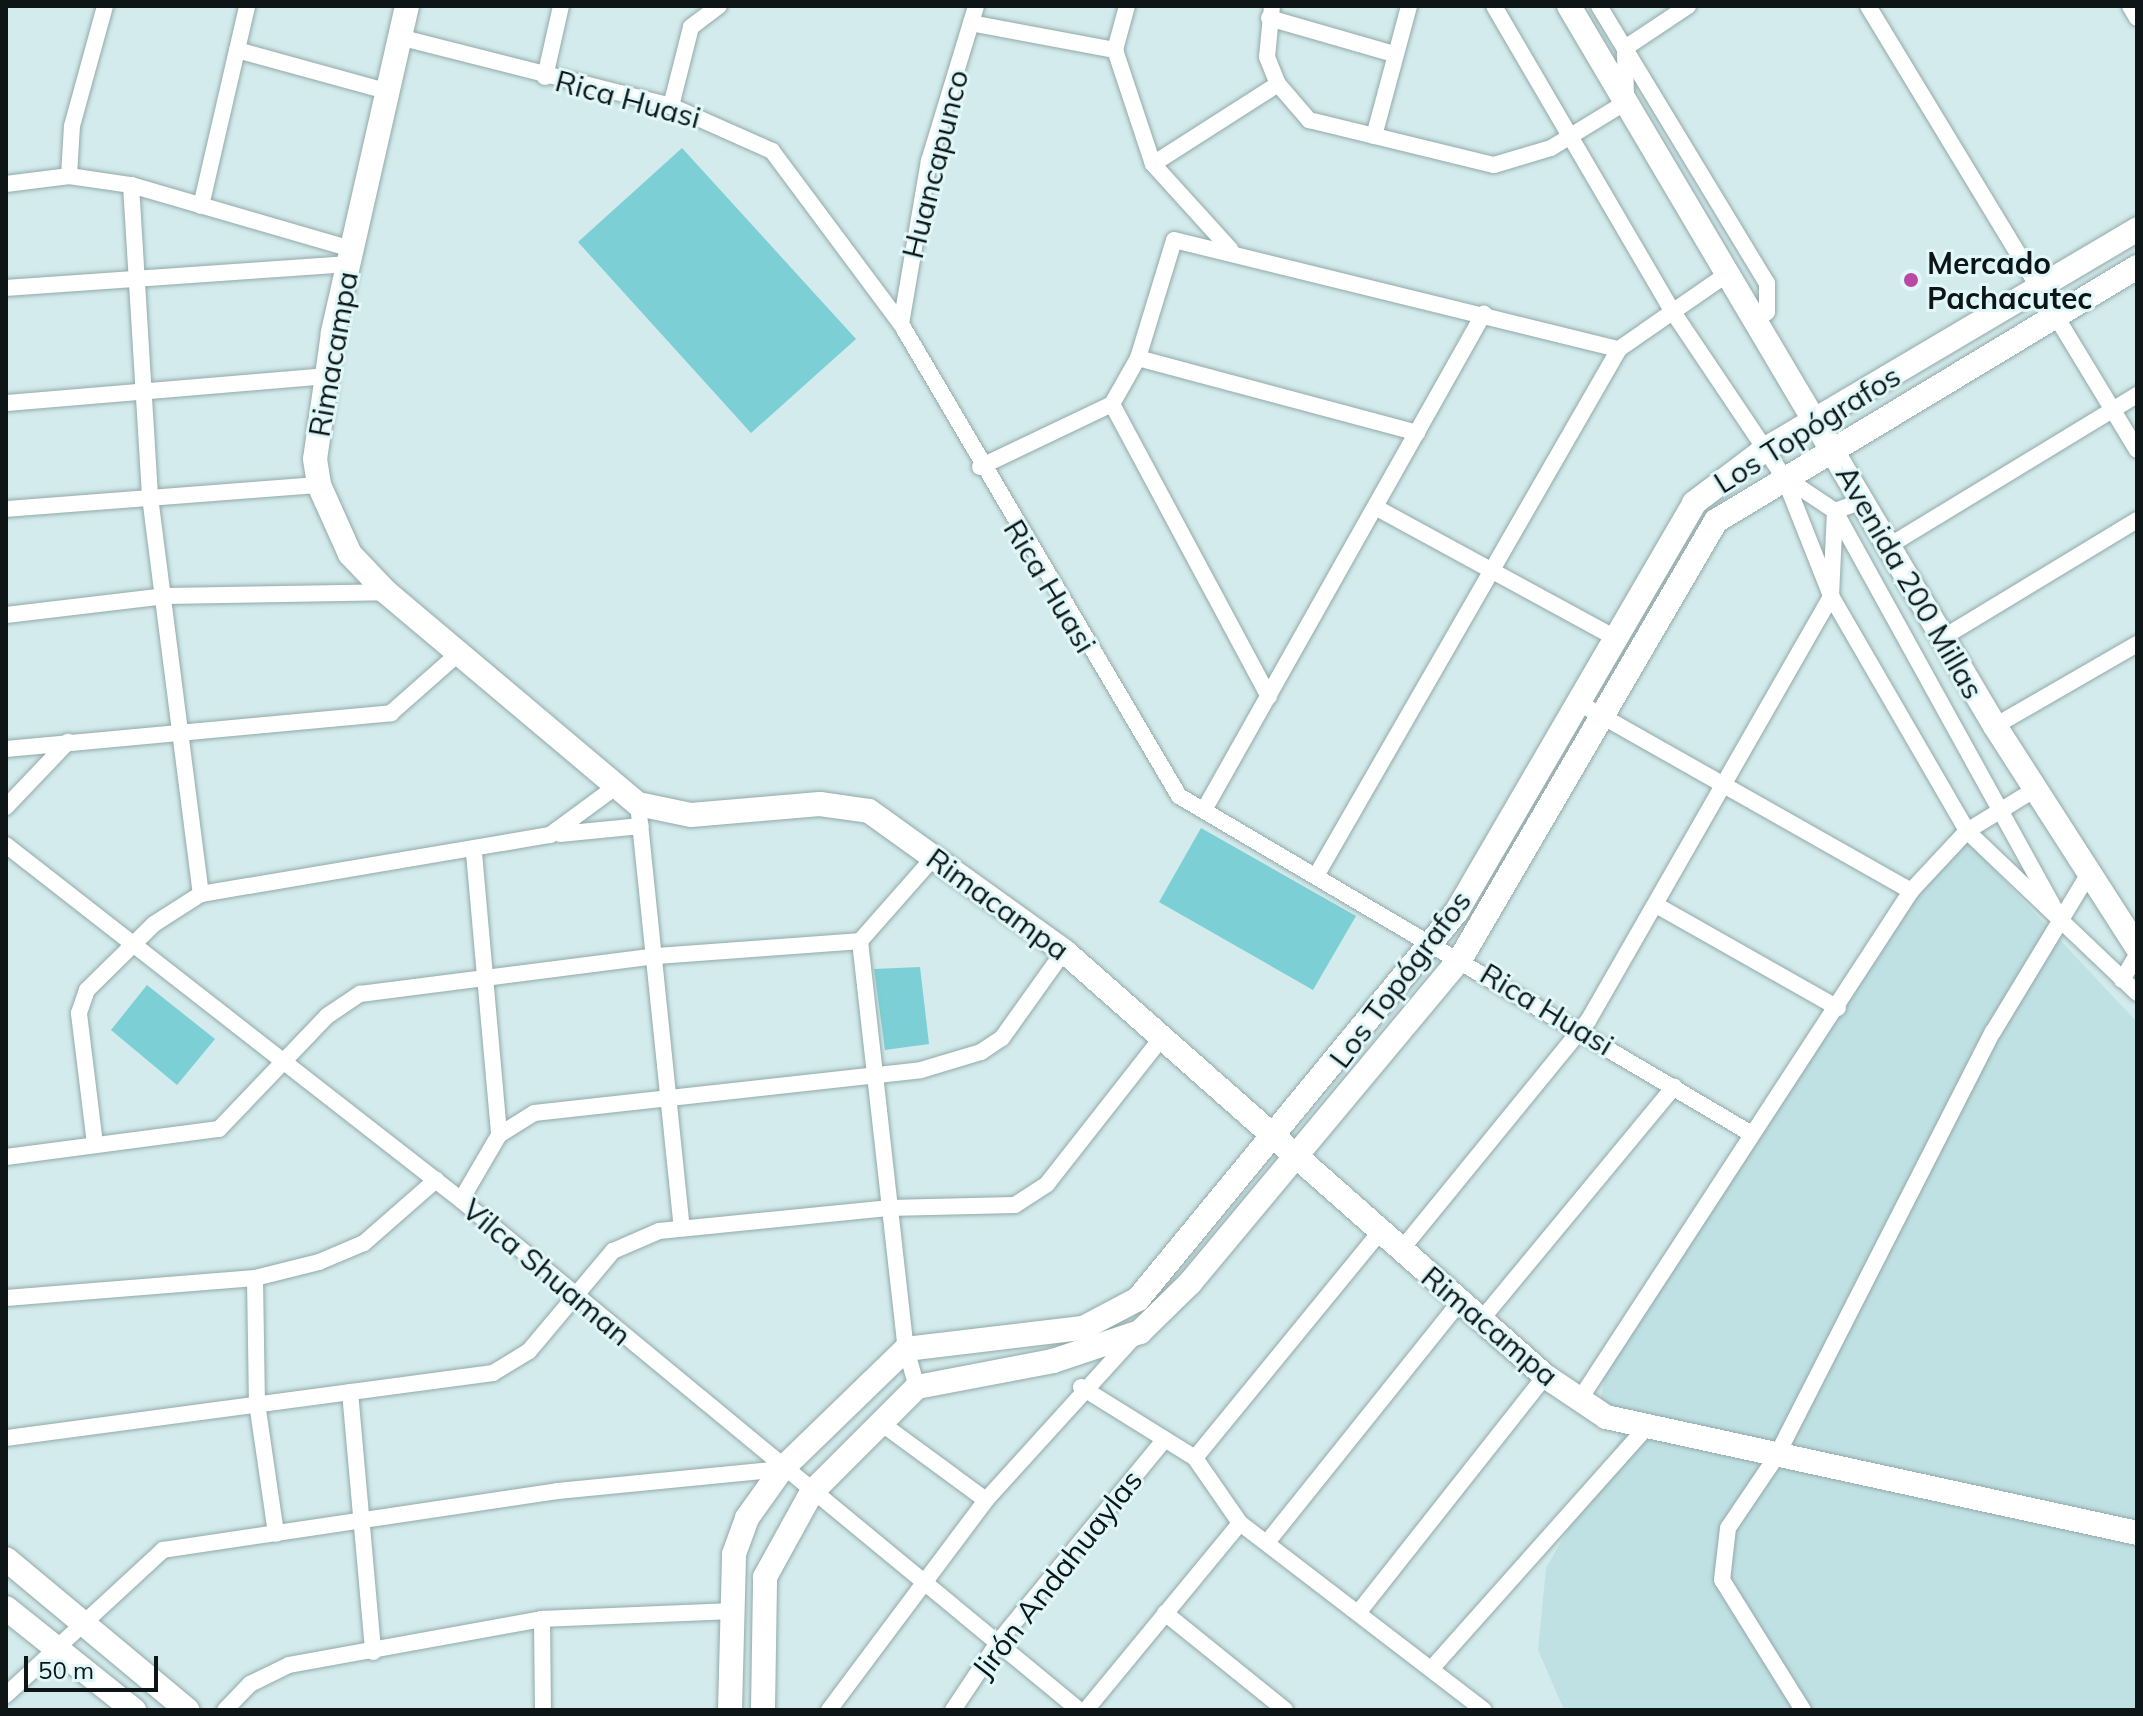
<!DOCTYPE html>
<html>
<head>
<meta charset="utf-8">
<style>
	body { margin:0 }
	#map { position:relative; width:2143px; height:1716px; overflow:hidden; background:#d3ebec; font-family:Mulish,sans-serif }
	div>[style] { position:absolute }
	.built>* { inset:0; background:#c0e1e3 }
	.green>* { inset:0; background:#7ccfd4 }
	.roads { filter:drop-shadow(0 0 2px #93a9aa) drop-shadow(0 0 2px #93a9aa) }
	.street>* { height:16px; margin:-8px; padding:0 8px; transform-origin:8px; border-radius:8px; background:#fff }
	.secondary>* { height:24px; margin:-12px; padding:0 12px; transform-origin:12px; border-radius:12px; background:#fff }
	.dots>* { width:22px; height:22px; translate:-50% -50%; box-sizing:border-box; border:4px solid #e0f8f9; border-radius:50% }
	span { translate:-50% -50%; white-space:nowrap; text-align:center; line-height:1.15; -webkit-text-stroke:6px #e0f8f9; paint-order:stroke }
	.street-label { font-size:30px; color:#0d1516 }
	.poi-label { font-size:30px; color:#0d1516; font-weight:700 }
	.left { translate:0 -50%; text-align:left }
	.frame { position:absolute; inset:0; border:8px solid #0d1516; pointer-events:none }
	.scale { position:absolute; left:24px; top:1656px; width:134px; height:36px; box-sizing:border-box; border:4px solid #0d1516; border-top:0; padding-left:10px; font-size:24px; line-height:28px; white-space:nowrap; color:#0d1516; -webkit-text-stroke:6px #e0f8f9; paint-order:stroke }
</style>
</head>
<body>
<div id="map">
	<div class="built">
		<div style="clip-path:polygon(1955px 828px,2137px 1022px,2137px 1710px,1564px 1710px,1538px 1650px,1546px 1568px,1620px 1439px,1601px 1397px,1606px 1365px)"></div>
	</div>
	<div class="green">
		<div style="clip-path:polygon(682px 148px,856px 339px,751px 433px,578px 242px)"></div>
		<div style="clip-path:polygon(1201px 828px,1356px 916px,1313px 990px,1159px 902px)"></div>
		<div style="clip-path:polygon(920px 967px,929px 1044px,885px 1050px,874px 969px)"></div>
		<div style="clip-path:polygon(147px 985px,215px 1039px,177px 1085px,111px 1030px)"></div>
	</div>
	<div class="roads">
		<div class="street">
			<div style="left:1127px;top:6px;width:46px;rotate:105.3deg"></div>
			<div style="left:1115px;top:50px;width:120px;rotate:71.6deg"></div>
			<div style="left:1153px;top:164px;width:115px;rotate:47.8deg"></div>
			<div style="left:1272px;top:6px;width:51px;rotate:95.6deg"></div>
			<div style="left:1267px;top:57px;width:29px;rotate:68deg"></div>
			<div style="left:1278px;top:84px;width:48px;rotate:49.3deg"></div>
			<div style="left:1309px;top:120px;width:190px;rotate:13.7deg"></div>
			<div style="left:1494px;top:165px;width:59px;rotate:-16.6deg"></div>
			<div style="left:1551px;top:148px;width:88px;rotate:-31.5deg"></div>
			<div style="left:1626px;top:102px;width:54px;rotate:-91.1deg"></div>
			<div style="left:1625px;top:48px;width:76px;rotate:-33.7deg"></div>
			<div style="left:1494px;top:6px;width:355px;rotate:59.7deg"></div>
			<div style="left:1673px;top:312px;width:199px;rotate:56.1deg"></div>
			<div style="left:1784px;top:477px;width:128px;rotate:68.4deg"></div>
			<div style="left:1831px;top:596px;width:272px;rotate:59.9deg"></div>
			<div style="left:1967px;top:831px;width:235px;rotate:43.6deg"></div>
			<div style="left:1599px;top:6px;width:324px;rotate:58.8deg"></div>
			<div style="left:1767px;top:283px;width:29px;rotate:90deg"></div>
			<div style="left:1767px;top:312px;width:14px;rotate:144deg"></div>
			<div style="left:1868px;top:6px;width:519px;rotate:58.79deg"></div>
			<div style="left:2130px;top:6px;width:14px;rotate:60deg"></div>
			<div style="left:1269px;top:18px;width:130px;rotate:16.1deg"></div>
			<div style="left:971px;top:23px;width:147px;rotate:10.6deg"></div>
			<div style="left:399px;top:37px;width:281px;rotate:14.2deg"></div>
			<div style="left:671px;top:106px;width:111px;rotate:24deg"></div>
			<div style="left:772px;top:151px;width:216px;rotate:53.3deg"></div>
			<div style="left:901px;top:324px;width:548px;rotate:59.5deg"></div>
			<div style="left:1179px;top:796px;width:663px;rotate:30.55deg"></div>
			<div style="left:237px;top:50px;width:155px;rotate:15.4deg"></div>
			<div style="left:545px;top:77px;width:73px;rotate:-77.3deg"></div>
			<div style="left:671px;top:106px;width:81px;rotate:-75.8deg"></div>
			<div style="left:691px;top:27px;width:35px;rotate:-37deg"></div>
			<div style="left:1374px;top:136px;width:135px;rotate:-74.9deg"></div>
			<div style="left:1153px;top:164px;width:148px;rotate:-32.6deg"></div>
			<div style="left:69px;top:176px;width:50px;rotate:-86.6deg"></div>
			<div style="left:72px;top:126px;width:124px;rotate:-74.6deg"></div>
			<div style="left:6px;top:184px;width:64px;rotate:-7.2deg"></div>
			<div style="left:69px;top:176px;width:63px;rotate:8.3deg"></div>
			<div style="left:131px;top:185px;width:229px;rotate:16.2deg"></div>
			<div style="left:131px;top:185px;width:313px;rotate:86.5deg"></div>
			<div style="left:150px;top:497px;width:400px;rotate:82.7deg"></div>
			<div style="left:201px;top:206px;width:205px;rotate:-77deg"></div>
			<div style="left:6px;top:288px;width:343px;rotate:-4deg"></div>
			<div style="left:901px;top:324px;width:165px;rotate:-80.3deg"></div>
			<div style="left:929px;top:161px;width:162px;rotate:-73.1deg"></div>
			<div style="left:1138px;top:358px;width:289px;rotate:15deg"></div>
			<div style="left:6px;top:403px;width:321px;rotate:-4.8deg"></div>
			<div style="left:1112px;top:404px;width:332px;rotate:61.8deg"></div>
			<div style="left:980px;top:467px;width:146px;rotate:-25.5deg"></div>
			<div style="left:1112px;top:404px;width:53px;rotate:-60.5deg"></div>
			<div style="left:1138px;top:358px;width:123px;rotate:-73deg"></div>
			<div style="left:1174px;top:240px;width:458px;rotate:13.8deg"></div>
			<div style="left:1619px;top:349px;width:135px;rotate:-34.7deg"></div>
			<div style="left:1784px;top:477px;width:61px;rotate:33.7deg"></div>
			<div style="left:1835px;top:511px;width:453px;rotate:61.1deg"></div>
			<div style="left:1377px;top:508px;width:270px;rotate:28.6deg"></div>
			<div style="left:6px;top:509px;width:314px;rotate:-4.4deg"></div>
			<div style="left:1887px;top:547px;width:293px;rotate:-31.3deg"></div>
			<div style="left:6px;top:615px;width:161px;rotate:-6.8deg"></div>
			<div style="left:166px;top:596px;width:220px;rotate:-1deg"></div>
			<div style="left:1944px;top:637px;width:226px;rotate:-31.2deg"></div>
			<div style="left:1577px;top:702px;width:384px;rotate:29.5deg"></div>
			<div style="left:1995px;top:726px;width:164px;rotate:-30deg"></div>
			<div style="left:6px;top:749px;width:387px;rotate:-5.3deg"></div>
			<div style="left:391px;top:713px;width:89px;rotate:-41.4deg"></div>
			<div style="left:638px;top:804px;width:426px;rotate:84.1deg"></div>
			<div style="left:6px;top:807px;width:90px;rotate:-46.4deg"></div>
			<div style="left:1204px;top:810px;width:570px;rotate:-60.6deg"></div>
			<div style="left:560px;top:834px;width:81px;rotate:-5.6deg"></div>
			<div style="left:6px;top:845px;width:577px;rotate:37.96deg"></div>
			<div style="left:461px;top:1200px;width:801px;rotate:39.53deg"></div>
			<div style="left:474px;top:853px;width:283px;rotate:84.9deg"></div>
			<div style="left:1316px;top:876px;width:608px;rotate:-60.1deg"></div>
			<div style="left:1656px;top:905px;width:209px;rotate:29.5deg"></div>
			<div style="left:860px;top:941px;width:411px;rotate:83.6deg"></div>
			<div style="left:906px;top:1349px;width:40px;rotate:74deg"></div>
			<div style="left:2122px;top:980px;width:29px;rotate:-59deg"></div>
			<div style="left:95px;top:1144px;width:132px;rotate:-97deg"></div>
			<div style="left:79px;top:1013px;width:24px;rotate:-71deg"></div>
			<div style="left:87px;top:990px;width:94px;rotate:-44.6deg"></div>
			<div style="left:154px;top:924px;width:56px;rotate:-32.6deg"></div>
			<div style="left:201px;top:894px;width:354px;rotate:-9.6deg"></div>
			<div style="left:550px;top:835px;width:84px;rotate:-36.3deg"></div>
			<div style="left:6px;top:1157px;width:215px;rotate:-7.5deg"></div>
			<div style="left:219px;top:1129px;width:156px;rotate:-46.3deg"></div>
			<div style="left:327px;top:1016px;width:40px;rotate:-34deg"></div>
			<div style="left:360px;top:994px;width:300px;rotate:-7.3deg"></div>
			<div style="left:658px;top:956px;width:203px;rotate:-4.2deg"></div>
			<div style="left:860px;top:941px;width:112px;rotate:-48.6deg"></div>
			<div style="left:461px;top:1200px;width:75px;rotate:-59.7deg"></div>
			<div style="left:499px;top:1135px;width:41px;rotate:-32.2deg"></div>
			<div style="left:534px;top:1113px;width:389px;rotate:-6.3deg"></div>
			<div style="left:921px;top:1070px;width:63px;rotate:-16.7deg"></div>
			<div style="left:981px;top:1052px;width:25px;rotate:-34deg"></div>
			<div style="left:1002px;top:1038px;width:107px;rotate:-54.5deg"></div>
			<div style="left:1401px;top:1250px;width:296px;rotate:-50.8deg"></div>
			<div style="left:1588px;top:1021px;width:490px;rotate:-60.2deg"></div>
			<div style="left:1831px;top:596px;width:85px;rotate:-87.3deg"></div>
			<div style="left:1835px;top:511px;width:29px;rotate:-20deg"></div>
			<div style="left:255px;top:1278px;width:125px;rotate:89.1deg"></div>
			<div style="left:257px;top:1403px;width:132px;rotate:81.7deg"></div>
			<div style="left:6px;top:1298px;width:250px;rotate:-4.6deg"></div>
			<div style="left:255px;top:1278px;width:66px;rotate:-14deg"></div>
			<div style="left:319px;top:1262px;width:49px;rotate:-22.9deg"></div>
			<div style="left:364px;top:1243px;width:96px;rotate:-41.2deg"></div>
			<div style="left:1481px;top:1320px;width:303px;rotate:-50.4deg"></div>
			<div style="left:1081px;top:1387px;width:134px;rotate:31.9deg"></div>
			<div style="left:1195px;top:1458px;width:79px;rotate:55.3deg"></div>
			<div style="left:1240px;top:1523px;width:307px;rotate:37.5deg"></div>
			<div style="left:350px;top:1392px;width:261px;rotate:84.9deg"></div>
			<div style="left:1580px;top:1399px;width:606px;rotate:-56.91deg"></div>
			<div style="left:1911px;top:891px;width:82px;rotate:-47deg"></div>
			<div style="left:1967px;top:831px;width:79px;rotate:-31.5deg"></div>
			<div style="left:881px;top:1423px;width:130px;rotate:36.3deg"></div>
			<div style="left:6px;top:1438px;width:491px;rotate:-7.6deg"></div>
			<div style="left:493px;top:1373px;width:42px;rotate:-31.4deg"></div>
			<div style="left:529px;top:1351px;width:131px;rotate:-50deg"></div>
			<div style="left:613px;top:1251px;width:50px;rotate:-23.5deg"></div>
			<div style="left:659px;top:1231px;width:230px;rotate:-5.7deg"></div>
			<div style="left:888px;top:1208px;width:127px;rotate:-1.4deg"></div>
			<div style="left:1015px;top:1205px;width:38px;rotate:-33deg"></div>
			<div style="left:1047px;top:1184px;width:188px;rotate:-51.9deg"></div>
			<div style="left:1195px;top:1458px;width:292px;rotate:-50.7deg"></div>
			<div style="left:1269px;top:1540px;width:305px;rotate:-51.3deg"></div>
			<div style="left:1165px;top:1613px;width:154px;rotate:38.9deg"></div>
			<div style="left:1358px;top:1613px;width:302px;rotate:-51.7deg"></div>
			<div style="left:542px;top:1619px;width:91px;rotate:89.4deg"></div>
			<div style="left:1432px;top:1668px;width:323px;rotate:-48.3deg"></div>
			<div style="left:6px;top:1695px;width:214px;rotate:-42.7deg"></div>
			<div style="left:163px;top:1550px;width:399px;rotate:-8.5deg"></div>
			<div style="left:558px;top:1491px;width:225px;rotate:-5.6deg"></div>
			<div style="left:225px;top:1710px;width:36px;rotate:-46deg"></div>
			<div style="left:250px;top:1684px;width:43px;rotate:-26deg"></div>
			<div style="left:289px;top:1665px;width:257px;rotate:-10.3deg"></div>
			<div style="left:542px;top:1619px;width:189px;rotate:-2.4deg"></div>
			<div style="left:829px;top:1710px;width:262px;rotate:-53.2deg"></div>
			<div style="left:986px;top:1500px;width:219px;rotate:-47.8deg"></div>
			<div style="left:953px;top:1710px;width:83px;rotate:-56.3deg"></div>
			<div style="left:999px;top:1641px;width:261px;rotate:-50.6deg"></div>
			<div style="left:1086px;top:1710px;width:242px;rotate:-50.5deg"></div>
			<div style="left:1803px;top:1710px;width:153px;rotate:-121.9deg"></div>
			<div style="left:1722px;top:1580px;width:52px;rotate:-83.4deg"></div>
			<div style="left:1728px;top:1528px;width:86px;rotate:-55.9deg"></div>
			<div style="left:1776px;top:1457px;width:477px;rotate:-63deg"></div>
			<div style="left:1993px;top:1032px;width:181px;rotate:-58.8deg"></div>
		</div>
		<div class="secondary">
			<div style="left:407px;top:6px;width:335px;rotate:102.8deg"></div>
			<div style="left:333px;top:333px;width:127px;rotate:98.1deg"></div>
			<div style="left:315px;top:459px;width:26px;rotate:81deg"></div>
			<div style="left:319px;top:485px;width:76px;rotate:65.8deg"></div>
			<div style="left:350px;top:554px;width:52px;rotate:46.5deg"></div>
			<div style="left:386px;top:592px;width:329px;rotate:40.1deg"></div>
			<div style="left:638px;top:804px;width:54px;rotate:11.7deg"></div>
			<div style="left:691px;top:815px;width:129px;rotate:-4.9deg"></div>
			<div style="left:820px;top:804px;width:49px;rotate:8.1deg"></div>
			<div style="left:869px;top:811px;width:240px;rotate:35.7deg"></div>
			<div style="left:1064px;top:951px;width:642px;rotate:41.46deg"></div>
			<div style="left:1545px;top:1376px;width:73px;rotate:33.9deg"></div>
			<div style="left:1606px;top:1417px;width:544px;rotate:12.32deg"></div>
			<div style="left:1569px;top:6px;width:837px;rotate:59.39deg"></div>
			<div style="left:1995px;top:726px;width:263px;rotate:57.3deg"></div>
			<div style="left:6px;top:1559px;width:236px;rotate:39.8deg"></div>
			<div style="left:6px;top:1608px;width:164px;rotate:38.6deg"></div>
			<div style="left:730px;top:1710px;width:156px;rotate:-88.5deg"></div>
			<div style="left:734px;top:1554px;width:38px;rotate:-70deg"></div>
			<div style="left:747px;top:1518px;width:60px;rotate:-54.5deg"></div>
			<div style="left:782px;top:1469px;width:173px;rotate:-44.1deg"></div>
			<div style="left:906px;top:1349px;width:178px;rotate:-6.8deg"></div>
			<div style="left:1083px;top:1328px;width:62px;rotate:-27.8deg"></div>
			<div style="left:1138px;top:1299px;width:502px;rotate:-50.57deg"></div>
			<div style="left:1457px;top:911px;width:472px;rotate:-59.8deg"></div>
			<div style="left:1694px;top:503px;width:88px;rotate:-37.1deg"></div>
			<div style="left:1764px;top:450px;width:434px;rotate:-30.6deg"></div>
			<div style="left:763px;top:1710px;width:133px;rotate:-89.1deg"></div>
			<div style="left:765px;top:1577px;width:97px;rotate:-61.1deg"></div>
			<div style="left:812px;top:1492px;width:148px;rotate:-45deg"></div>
			<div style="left:917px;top:1387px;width:138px;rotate:-10.8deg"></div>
			<div style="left:1053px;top:1361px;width:92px;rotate:-18.4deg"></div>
			<div style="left:1140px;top:1332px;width:70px;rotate:-44.4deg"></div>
			<div style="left:1190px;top:1283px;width:423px;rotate:-50.2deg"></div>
			<div style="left:1461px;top:958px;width:506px;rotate:-59.74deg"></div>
			<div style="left:1716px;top:521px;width:492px;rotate:-31.1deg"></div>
		</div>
	</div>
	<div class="dots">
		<div style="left:1911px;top:280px;background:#bb48a2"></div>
	</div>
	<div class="street-label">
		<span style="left:628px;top:99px;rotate:15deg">Rica Huasi</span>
		<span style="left:935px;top:164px;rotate:-76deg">Huancapunco</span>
		<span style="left:333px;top:354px;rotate:-80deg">Rimacampa</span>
		<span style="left:1807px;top:429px;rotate:-32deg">Los Topógrafos</span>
		<span style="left:1910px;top:582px;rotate:60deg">Avenida 200 Millas</span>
		<span style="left:1050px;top:586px;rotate:59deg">Rica Huasi</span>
		<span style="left:998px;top:904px;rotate:36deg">Rimacampa</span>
		<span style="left:1400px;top:979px;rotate:-53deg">Los Topógrafos</span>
		<span style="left:1547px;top:1009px;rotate:31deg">Rica Huasi</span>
		<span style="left:547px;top:1272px;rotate:40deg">Vilca Shuaman</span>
		<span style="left:1490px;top:1326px;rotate:40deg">Rimacampa</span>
		<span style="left:1057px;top:1574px;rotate:-52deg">Jirón Andahuaylas</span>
	</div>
	<div class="poi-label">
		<span class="left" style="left:1927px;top:280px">Mercado<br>Pachacutec</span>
	</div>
	<div class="frame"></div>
	<div class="scale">50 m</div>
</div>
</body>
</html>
